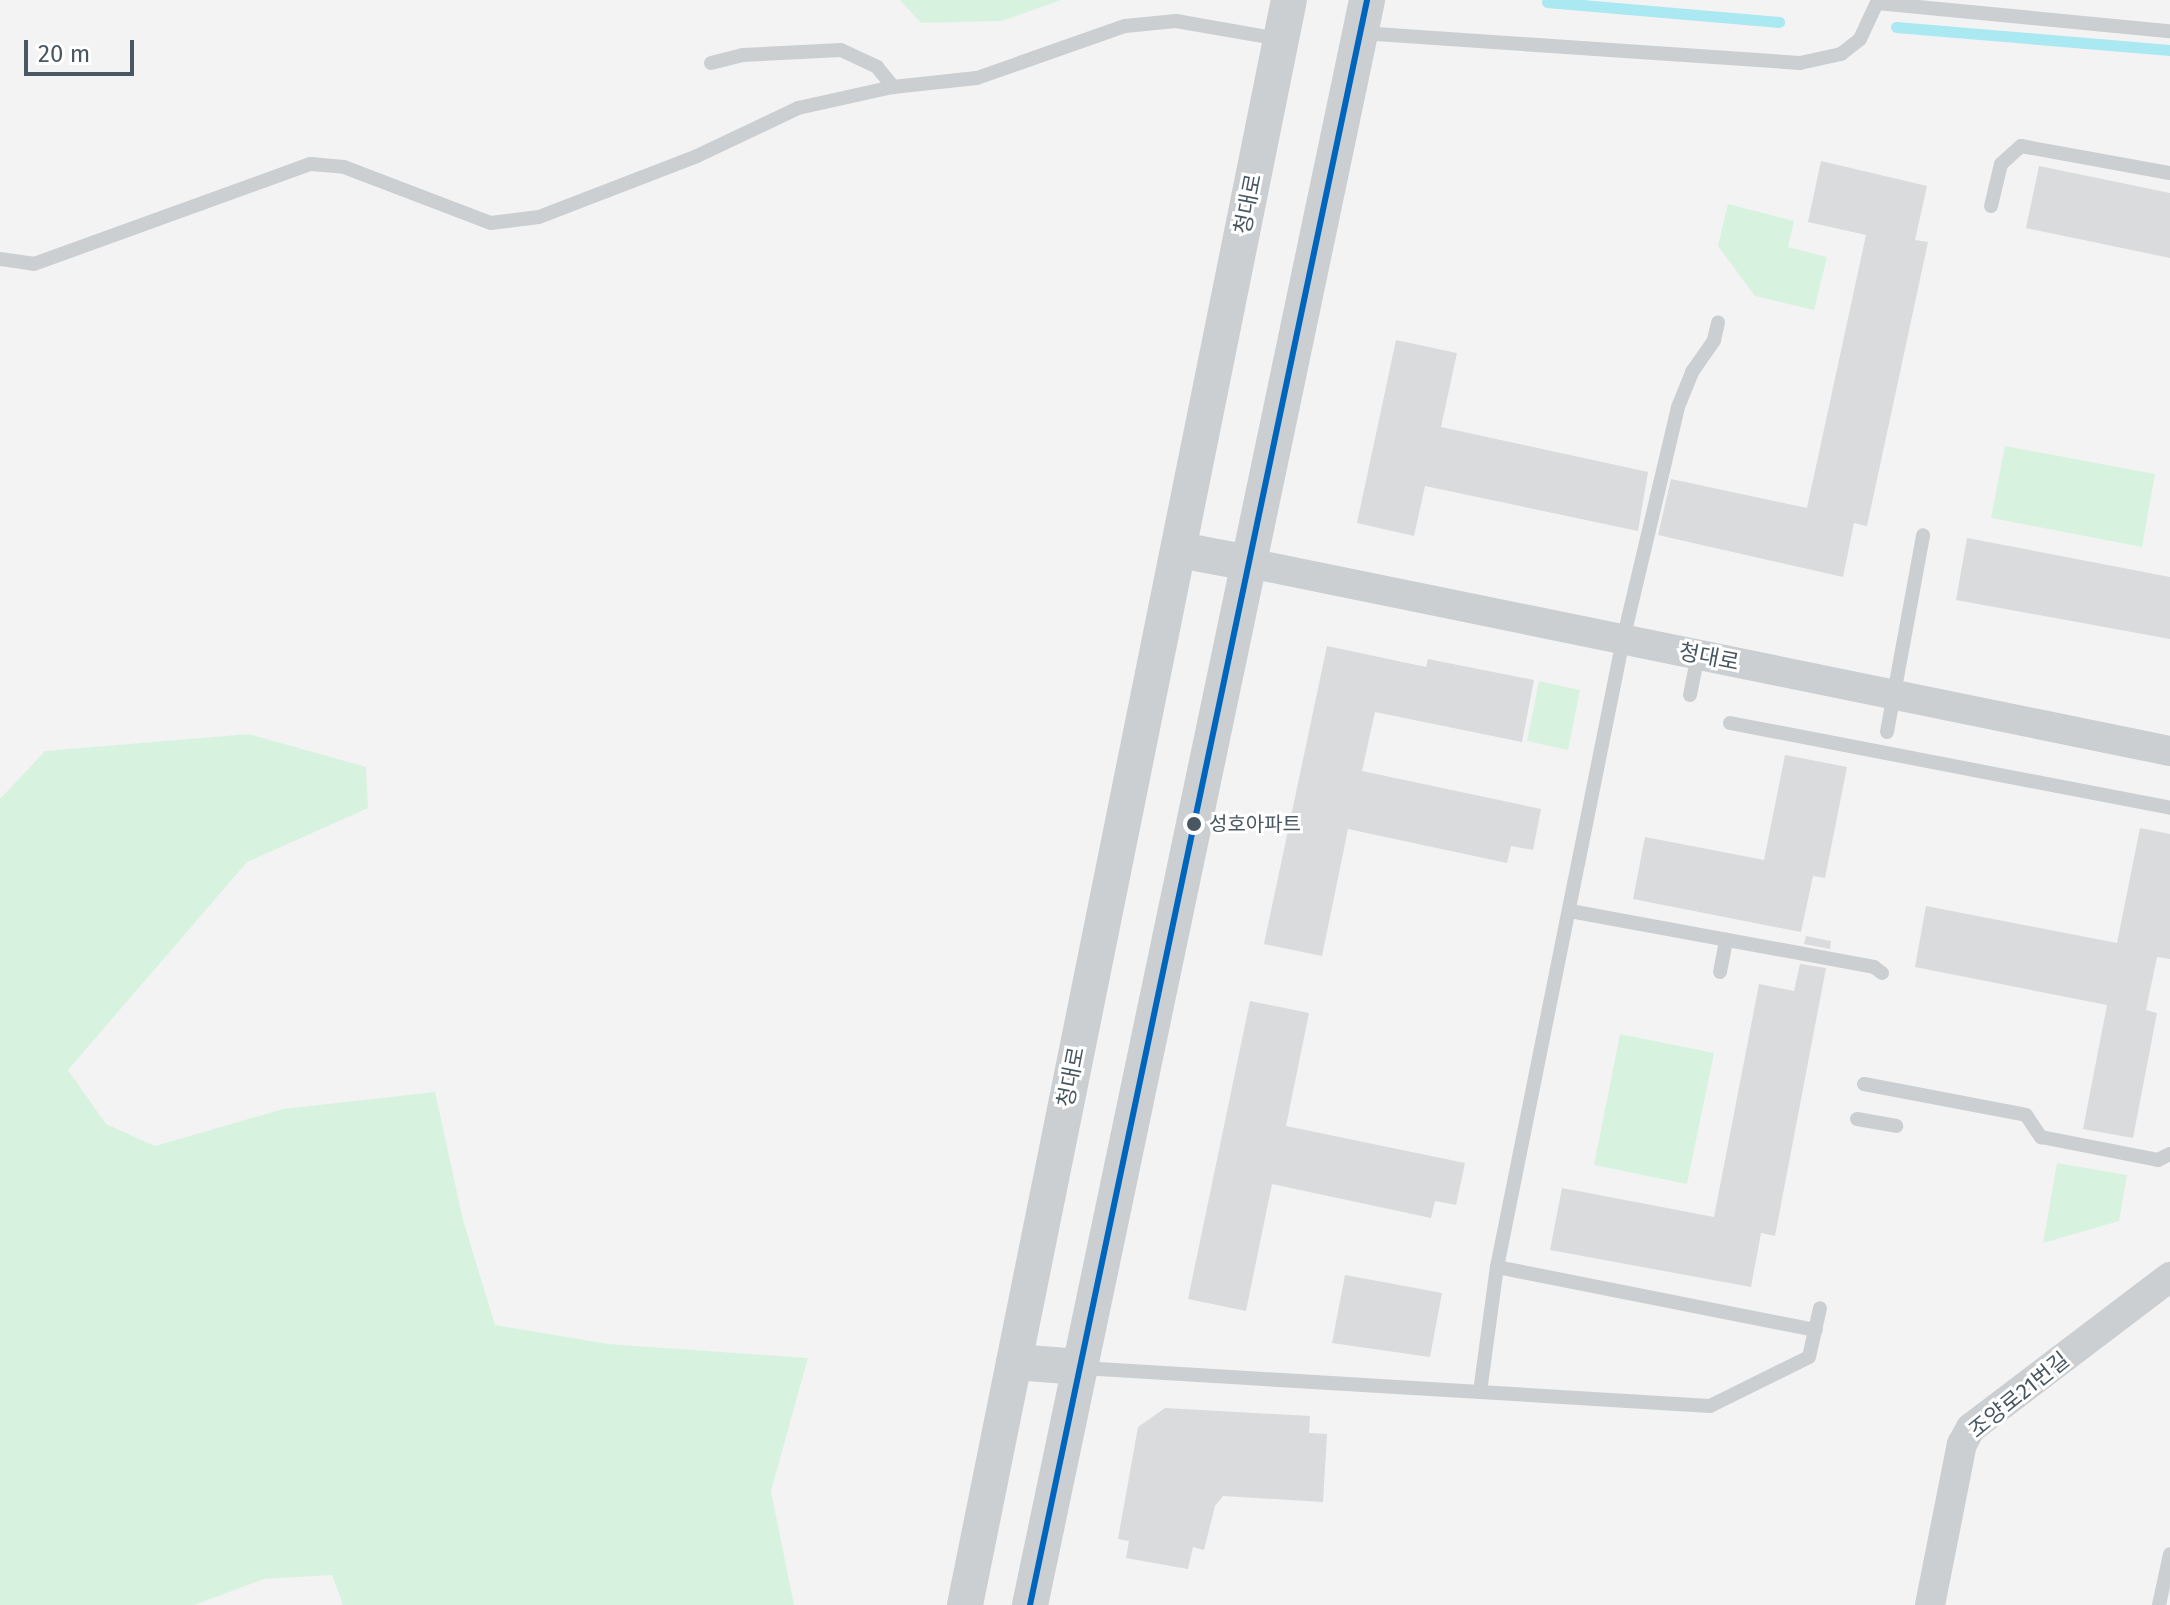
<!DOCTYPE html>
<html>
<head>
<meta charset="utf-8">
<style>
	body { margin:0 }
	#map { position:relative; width:2170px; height:1605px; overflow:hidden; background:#f3f3f3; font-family:"Fira Sans","Noto Sans KR",sans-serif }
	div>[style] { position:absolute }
	.green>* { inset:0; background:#d7f3e0 }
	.stream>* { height:11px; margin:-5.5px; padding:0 5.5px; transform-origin:5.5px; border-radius:5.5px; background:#aae8f2 }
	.building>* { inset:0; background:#d9dbdc }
	.service>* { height:14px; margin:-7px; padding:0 7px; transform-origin:7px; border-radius:7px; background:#cccfd2 }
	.minor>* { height:30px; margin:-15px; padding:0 15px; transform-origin:15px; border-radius:15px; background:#cccfd2 }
	.tertiary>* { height:36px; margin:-18px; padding:0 18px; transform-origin:18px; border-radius:18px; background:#cccfd2 }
	.bus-1>* { height:6px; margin:-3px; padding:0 3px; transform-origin:3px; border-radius:3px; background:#0065bd }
	.dots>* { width:22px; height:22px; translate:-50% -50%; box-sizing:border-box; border:4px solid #fff; border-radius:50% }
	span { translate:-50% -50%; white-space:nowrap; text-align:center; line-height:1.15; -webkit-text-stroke:6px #fff; paint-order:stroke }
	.bus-label { font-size:20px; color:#485761 }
	.left { translate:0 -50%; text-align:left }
	.street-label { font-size:22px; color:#485761 }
	.scale { position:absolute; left:24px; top:40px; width:110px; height:36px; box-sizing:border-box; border:4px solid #485761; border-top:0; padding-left:10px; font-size:24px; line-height:28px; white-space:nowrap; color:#485761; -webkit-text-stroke:6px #fff; paint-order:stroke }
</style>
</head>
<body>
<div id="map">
	<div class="green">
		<div style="clip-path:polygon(900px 0,1061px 0,1002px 21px,921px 23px)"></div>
		<div style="clip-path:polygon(1728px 204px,1794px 221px,1788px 247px,1827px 257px,1814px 310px,1755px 296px,1718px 246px)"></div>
		<div style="clip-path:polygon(2005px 446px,2155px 474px,2142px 547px,1991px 518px)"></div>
		<div style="clip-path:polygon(1539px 681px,1580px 690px,1568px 750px,1527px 741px)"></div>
		<div style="clip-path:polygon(249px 734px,366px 767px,368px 808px,247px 862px,68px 1070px,106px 1124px,155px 1146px,283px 1109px,435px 1092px,463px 1220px,495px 1325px,608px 1344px,808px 1358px,771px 1491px,794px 1605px,343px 1605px,332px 1575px,264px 1579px,194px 1605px,0 1605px,0 799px,45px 751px)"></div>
		<div style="clip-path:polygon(1620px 1034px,1714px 1053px,1687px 1184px,1594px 1165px)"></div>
		<div style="clip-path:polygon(2057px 1163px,2127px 1175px,2119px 1221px,2043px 1243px)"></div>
	</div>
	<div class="stream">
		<div style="left:1547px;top:2px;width:233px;rotate:4.9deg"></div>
		<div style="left:1896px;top:27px;width:275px;rotate:4.8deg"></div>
	</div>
	<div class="building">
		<div style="clip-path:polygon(1821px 161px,1927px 186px,1915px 240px,1928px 242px,1867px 526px,1854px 523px,1843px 577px,1658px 535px,1671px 479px,1807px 508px,1866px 235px,1808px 222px)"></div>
		<div style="clip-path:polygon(2039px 166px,2170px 193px,2170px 258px,2026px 228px)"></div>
		<div style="clip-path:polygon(1396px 340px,1457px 353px,1441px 427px,1648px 472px,1638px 531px,1425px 486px,1414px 536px,1357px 523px)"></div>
		<div style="clip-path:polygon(1967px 538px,2170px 577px,2170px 639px,1956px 600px)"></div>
		<div style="clip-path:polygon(1327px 646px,1426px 667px,1428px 659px,1534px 680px,1522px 742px,1375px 712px,1362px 771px,1541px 809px,1533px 850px,1511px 846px,1507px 863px,1348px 829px,1322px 956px,1264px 944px)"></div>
		<div style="clip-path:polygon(1785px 755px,1847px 767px,1825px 878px,1813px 876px,1801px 932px,1633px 899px,1645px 837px,1764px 860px)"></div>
		<div style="clip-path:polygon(2140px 828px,2170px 834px,2170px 959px,2157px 957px,2146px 1010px,2157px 1013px,2133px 1138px,2083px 1129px,2107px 1005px,1915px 967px,1926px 906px,2117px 943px)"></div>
		<div style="clip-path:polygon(1806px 936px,1831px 941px,1830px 949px,1804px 944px)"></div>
		<div style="clip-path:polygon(1800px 964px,1826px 968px,1775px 1236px,1761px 1233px,1751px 1287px,1550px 1250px,1562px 1188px,1714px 1217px,1759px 984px,1794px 991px)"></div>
		<div style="clip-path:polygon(1250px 1001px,1309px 1013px,1286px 1126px,1465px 1163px,1456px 1205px,1435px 1201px,1431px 1218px,1272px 1184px,1246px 1311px,1188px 1299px)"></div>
		<div style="clip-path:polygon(1345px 1275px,1442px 1293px,1430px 1357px,1332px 1343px)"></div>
		<div style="clip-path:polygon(1165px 1408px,1310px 1416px,1309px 1433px,1327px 1434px,1323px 1502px,1223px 1496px,1215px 1506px,1204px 1550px,1193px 1547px,1188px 1569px,1126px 1558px,1129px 1541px,1118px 1539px,1138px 1427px)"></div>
	</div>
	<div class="service">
		<div style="left:1361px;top:33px;width:440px;rotate:3.9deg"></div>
		<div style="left:1800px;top:63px;width:42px;rotate:-12.4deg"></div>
		<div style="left:1841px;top:54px;width:24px;rotate:-38deg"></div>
		<div style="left:1860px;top:39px;width:40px;rotate:-65deg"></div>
		<div style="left:1877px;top:3px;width:294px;rotate:5.5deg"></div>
		<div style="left:711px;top:63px;width:32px;rotate:-14deg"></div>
		<div style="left:742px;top:55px;width:99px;rotate:-2.9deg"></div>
		<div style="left:841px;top:50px;width:40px;rotate:25deg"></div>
		<div style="left:877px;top:67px;width:26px;rotate:51deg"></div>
		<div style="left:1991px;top:206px;width:43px;rotate:-76.6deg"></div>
		<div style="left:2001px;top:164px;width:27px;rotate:-42deg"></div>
		<div style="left:2021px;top:146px;width:151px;rotate:10.3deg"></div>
		<div style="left:0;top:259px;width:34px;rotate:8deg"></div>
		<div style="left:34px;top:264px;width:294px;rotate:-19.9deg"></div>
		<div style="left:311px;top:164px;width:33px;rotate:5deg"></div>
		<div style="left:344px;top:167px;width:157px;rotate:20.9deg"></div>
		<div style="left:491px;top:223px;width:48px;rotate:-7.1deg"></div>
		<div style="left:539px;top:217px;width:169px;rotate:-21.1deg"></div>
		<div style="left:697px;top:156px;width:112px;rotate:-25.4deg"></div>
		<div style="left:798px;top:108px;width:97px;rotate:-12.5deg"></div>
		<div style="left:893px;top:87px;width:84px;rotate:-6.1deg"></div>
		<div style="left:977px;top:78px;width:157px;rotate:-19.4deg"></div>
		<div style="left:1125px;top:26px;width:51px;rotate:-5.6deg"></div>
		<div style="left:1176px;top:21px;width:105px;rotate:9.9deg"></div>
		<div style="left:1690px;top:695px;width:41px;rotate:-78.7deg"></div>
		<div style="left:1730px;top:723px;width:448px;rotate:10.9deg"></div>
		<div style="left:1887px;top:732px;width:200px;rotate:-79.6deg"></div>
		<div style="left:1570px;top:911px;width:309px;rotate:10.4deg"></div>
		<div style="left:1874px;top:967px;width:10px;rotate:37deg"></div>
		<div style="left:1720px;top:972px;width:33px;rotate:-79deg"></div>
		<div style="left:1864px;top:1084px;width:165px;rotate:10.8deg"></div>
		<div style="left:2026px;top:1115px;width:27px;rotate:56deg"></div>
		<div style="left:2041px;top:1137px;width:119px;rotate:11.1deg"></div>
		<div style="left:2158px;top:1160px;width:13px;rotate:-27deg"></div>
		<div style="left:1857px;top:1119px;width:40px;rotate:10deg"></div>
		<div style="left:1497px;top:1267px;width:325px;rotate:11.2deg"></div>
		<div style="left:1082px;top:1368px;width:629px;rotate:3.46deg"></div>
		<div style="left:1710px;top:1406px;width:110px;rotate:-26.3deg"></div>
		<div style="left:1809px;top:1357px;width:50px;rotate:-77.3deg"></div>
		<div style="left:1480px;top:1392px;width:126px;rotate:-82.3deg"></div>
		<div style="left:1497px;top:1267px;width:640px;rotate:-78.64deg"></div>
		<div style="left:1623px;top:640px;width:239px;rotate:-76.7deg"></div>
		<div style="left:1678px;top:407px;width:38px;rotate:-68deg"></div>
		<div style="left:1692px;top:372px;width:39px;rotate:-55deg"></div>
		<div style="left:1714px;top:340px;width:18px;rotate:-77deg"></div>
		<div style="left:2159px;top:1605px;width:52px;rotate:-77.8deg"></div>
	</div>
	<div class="minor">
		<div style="left:1249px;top:563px;width:940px;rotate:11.54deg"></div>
		<div style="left:1930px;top:1605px;width:164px;rotate:-78.8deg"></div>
		<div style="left:1962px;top:1444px;width:18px;rotate:-61deg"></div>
		<div style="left:1971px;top:1428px;width:250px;rotate:-37.2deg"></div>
	</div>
	<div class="tertiary">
		<div style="left:1180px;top:550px;width:70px;rotate:10.7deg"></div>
		<div style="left:1014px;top:1362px;width:67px;rotate:4.3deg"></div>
		<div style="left:965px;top:1605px;width:1637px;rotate:-78.59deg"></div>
		<div style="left:1030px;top:1605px;width:1640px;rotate:-78.14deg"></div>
	</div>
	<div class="bus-1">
		<div style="left:1030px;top:1605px;width:1640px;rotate:-78.14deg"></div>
	</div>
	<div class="dots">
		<div style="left:1194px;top:824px;background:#485761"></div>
	</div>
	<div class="bus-label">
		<span class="left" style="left:1209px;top:824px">성호아파트</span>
	</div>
	<div class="street-label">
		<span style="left:1248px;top:204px;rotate:-79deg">청대로</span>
		<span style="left:1709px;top:657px;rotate:11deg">청대로</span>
		<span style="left:1071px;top:1077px;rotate:-79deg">청대로</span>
		<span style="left:2019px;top:1395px;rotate:-39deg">조양로21번길</span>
	</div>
	<div class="scale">20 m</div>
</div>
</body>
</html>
